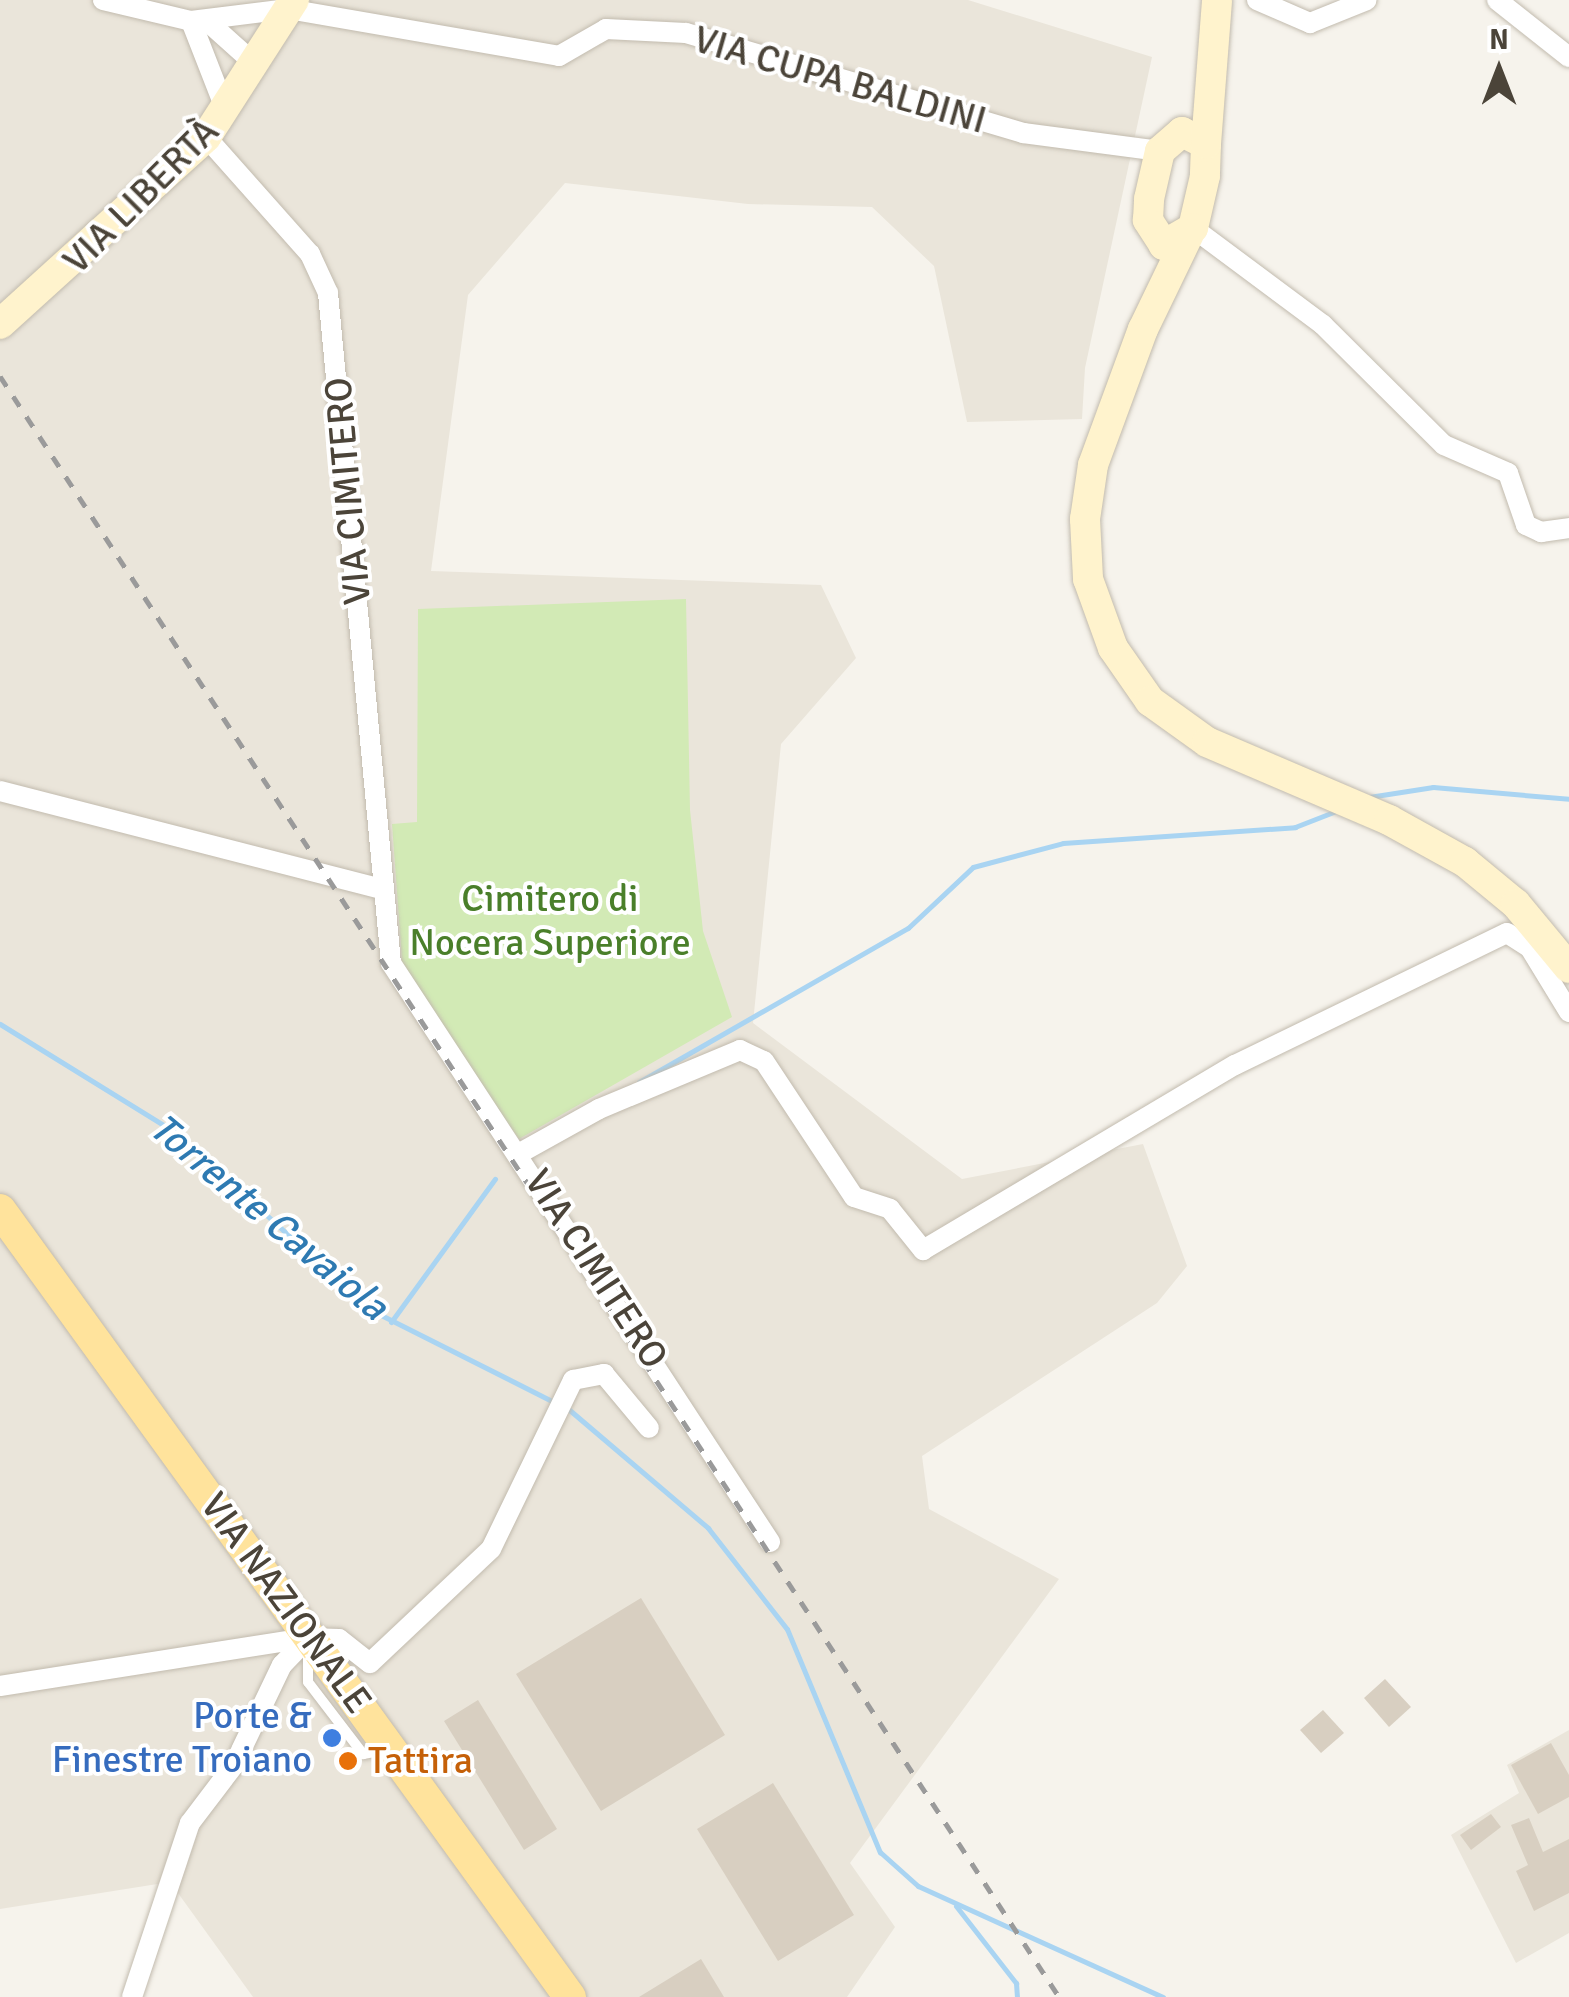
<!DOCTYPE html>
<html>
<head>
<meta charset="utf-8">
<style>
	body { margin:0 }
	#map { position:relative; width:1569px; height:1997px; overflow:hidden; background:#f6f3ec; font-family:Signika,sans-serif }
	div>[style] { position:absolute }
	.residential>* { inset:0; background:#eae5da }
	.green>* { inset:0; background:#d2eab5 }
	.stream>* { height:5px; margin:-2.5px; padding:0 2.5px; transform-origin:2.5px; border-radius:2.5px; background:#a9d4f2 }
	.building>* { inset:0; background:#d8cfc1 }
	.roads { filter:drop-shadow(0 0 2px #c2bbae) drop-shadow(0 0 2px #c2bbae) }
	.lane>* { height:10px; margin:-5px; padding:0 5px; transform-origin:5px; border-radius:5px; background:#fff }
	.street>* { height:20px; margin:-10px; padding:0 10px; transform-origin:10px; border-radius:10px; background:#fff }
	.secondary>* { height:30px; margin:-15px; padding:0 15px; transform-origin:15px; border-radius:15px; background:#fff3cd }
	.primary>* { height:32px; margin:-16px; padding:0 16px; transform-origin:16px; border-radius:16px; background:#ffe39c }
	.rail>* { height:5px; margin-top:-2.5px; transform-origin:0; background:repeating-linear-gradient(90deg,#9a9a9a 0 12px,transparent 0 24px) }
	.dots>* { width:28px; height:28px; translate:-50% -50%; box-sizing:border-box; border:5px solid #fff; border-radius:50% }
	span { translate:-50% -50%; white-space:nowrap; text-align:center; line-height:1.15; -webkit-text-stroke:8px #fff; paint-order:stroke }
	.street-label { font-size:38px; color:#4b4439 }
	.park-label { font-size:38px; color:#4a7f2a }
	.shop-label { font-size:38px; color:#366cbe }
	.right { translate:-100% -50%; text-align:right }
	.food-label { font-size:38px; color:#c56008 }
	.left { translate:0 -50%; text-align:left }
	.water-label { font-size:40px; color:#2e7ab2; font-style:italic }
	.north { position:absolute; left:1449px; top:20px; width:100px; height:100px; -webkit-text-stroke:8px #fff; paint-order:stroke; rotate:0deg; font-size:28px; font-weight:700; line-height:40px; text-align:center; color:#4b4439 }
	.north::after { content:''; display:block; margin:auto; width:35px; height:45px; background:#4b4439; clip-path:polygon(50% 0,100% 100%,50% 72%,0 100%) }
</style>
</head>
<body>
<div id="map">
	<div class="residential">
		<div style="clip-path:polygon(0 0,968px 0,1152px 57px,1085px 368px,1082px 419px,967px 422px,934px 266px,872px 207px,748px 204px,565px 183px,468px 295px,431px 571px,821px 585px,856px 658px,781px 744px,753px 1023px,962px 1179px,1143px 1144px,1187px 1266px,1157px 1303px,922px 1456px,929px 1509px,1059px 1579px,850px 1863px,895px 1927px,847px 1997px,253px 1997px,170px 1882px,0 1909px)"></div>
		<div style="clip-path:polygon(1569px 1730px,1569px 1933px,1516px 1963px,1451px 1835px,1519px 1793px,1507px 1765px)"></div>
	</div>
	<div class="green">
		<div style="clip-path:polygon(686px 599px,690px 810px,703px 931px,732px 1017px,519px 1139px,403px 975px,392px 824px,417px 822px,418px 609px)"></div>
	</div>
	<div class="stream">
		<div style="left:1369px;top:797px;width:65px;rotate:-8.9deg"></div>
		<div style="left:1433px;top:787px;width:137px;rotate:5deg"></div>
		<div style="left:0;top:1024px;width:209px;rotate:31.7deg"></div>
		<div style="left:178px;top:1134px;width:259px;rotate:42.5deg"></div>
		<div style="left:369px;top:1309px;width:209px;rotate:26.7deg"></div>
		<div style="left:639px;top:1082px;width:310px;rotate:-29.8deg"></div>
		<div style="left:908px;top:928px;width:89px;rotate:-43.2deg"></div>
		<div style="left:973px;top:867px;width:93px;rotate:-14.9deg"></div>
		<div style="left:1063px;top:843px;width:233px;rotate:-3.9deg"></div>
		<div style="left:1295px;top:827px;width:44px;rotate:-21.3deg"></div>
		<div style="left:391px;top:1322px;width:177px;rotate:-54deg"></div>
		<div style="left:566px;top:1407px;width:187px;rotate:40.4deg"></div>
		<div style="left:708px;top:1528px;width:128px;rotate:52deg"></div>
		<div style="left:787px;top:1629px;width:242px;rotate:67.4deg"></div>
		<div style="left:880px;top:1852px;width:51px;rotate:41.8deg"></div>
		<div style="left:918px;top:1886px;width:269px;rotate:24.4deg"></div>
		<div style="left:956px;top:1906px;width:98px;rotate:52.1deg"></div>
		<div style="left:1016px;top:1983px;width:14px;rotate:86deg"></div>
	</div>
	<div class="building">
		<div style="clip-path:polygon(641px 1598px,725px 1735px,601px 1811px,516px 1674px)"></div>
		<div style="clip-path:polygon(1385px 1679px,1411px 1707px,1389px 1727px,1364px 1698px)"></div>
		<div style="clip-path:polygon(478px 1700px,557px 1829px,524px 1850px,444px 1721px)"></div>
		<div style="clip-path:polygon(1323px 1710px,1344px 1733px,1321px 1753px,1300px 1730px)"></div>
		<div style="clip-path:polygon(1551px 1743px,1569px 1775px,1569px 1797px,1538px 1814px,1511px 1765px)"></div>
		<div style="clip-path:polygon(773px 1783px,854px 1915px,778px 1961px,697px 1829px)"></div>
		<div style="clip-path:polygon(1491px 1814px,1501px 1827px,1471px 1850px,1460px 1835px)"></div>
		<div style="clip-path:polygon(1529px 1818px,1543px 1852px,1569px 1839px,1569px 1893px,1534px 1911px,1516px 1871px,1528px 1865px,1511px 1825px)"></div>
		<div style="clip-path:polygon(701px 1959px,724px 1997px,639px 1997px)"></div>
	</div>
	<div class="roads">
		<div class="lane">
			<div style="left:308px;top:1652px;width:30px;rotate:90deg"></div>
			<div style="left:308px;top:1682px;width:91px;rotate:52.6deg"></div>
			<div style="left:363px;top:1754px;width:23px;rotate:-10deg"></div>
		</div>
		<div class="street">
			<div style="left:103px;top:0;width:90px;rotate:13.4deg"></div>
			<div style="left:191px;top:21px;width:98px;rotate:-7.1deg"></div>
			<div style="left:288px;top:9px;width:275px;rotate:9.8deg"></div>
			<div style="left:559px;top:56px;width:54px;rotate:-29.9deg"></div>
			<div style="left:606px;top:29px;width:80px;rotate:2.9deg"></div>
			<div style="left:686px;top:33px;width:352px;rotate:16.5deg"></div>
			<div style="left:1023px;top:133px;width:138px;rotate:7.5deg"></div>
			<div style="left:1257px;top:0;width:58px;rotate:23.5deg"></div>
			<div style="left:1310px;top:23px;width:61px;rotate:-22deg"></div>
			<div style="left:1497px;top:0;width:92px;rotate:38.4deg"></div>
			<div style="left:191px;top:21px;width:97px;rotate:68.7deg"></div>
			<div style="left:207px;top:21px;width:64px;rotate:41.9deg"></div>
			<div style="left:206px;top:137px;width:157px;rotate:48.4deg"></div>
			<div style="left:310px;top:254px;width:43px;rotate:65.2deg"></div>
			<div style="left:328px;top:293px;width:673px;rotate:84.63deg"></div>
			<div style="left:391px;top:963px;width:692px;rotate:56.79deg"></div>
			<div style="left:1193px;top:228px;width:162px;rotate:36.7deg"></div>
			<div style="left:1323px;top:325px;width:170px;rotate:44.8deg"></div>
			<div style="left:1444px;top:445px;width:70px;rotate:23.6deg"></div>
			<div style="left:1508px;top:473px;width:55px;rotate:70.9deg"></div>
			<div style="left:1526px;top:525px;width:17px;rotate:25deg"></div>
			<div style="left:1541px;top:532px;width:28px;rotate:-8deg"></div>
			<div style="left:0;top:791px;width:395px;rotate:14.4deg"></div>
			<div style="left:520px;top:1153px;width:90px;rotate:-29.1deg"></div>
			<div style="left:599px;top:1109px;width:153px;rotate:-22.7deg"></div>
			<div style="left:740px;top:1050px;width:26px;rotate:25deg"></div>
			<div style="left:764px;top:1061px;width:163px;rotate:56.5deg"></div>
			<div style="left:854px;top:1197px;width:38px;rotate:18deg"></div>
			<div style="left:890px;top:1209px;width:53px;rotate:51.2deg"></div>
			<div style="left:923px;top:1250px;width:363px;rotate:-30.7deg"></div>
			<div style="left:1235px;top:1065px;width:302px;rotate:-25.9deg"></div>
			<div style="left:1507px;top:933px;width:27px;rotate:33deg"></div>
			<div style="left:1530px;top:948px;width:75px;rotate:58.6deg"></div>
			<div style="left:0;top:1686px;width:312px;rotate:-8.9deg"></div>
			<div style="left:308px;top:1638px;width:31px;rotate:2deg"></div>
			<div style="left:339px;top:1639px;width:39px;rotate:38deg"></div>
			<div style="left:370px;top:1663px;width:166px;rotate:-43.3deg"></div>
			<div style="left:491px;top:1549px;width:188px;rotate:-64.1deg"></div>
			<div style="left:573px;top:1380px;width:32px;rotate:-11deg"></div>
			<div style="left:604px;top:1374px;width:70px;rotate:50.2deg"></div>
			<div style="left:132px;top:1997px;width:183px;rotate:-71.6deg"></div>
			<div style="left:190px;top:1823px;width:73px;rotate:-52.8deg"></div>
			<div style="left:234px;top:1765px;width:111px;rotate:-64.4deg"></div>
			<div style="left:282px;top:1665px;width:37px;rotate:-46deg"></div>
		</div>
		<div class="secondary">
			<div style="left:1182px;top:132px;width:27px;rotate:27deg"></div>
			<div style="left:1206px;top:144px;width:32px;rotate:92deg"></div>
			<div style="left:1205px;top:176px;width:53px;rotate:103deg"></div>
			<div style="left:1193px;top:228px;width:34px;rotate:150deg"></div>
			<div style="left:1164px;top:245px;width:30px;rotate:-123deg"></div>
			<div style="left:1148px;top:220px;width:21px;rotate:-87deg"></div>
			<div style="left:1149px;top:199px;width:49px;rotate:-77.1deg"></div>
			<div style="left:1160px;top:151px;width:29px;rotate:-41deg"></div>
			<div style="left:1206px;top:144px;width:144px;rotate:-85.6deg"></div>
			<div style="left:1189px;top:234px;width:106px;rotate:115.8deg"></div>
			<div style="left:1143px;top:329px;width:145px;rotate:110.2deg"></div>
			<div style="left:1093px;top:465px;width:55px;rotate:98.4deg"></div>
			<div style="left:1085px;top:519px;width:60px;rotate:87.1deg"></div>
			<div style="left:1088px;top:579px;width:73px;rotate:70.1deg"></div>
			<div style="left:1113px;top:648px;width:65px;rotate:55.1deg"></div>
			<div style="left:1150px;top:701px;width:70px;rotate:35.7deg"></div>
			<div style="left:1207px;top:742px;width:198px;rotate:23.2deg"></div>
			<div style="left:1389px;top:820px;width:87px;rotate:28.9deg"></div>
			<div style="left:1465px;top:862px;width:66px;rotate:39.5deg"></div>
			<div style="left:1516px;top:904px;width:83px;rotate:50.4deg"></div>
			<div style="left:0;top:324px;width:278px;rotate:-42.2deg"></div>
			<div style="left:206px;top:137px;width:163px;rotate:-57.3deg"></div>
		</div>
		<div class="primary">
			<div style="left:0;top:1210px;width:972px;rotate:54.09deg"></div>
		</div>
	</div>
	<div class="rail">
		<div style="left:0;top:376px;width:1936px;rotate:56.84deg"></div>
	</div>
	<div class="dots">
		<div style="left:332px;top:1738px;background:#3f7fe0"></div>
		<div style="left:348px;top:1761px;background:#e8710a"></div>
	</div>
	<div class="street-label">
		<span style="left:840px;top:80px;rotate:16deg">VIA CUPA BALDINI</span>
		<span style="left:141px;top:196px;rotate:-45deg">VIA LIBERTÀ</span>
		<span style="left:348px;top:491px;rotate:-95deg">VIA CIMITERO</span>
		<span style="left:596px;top:1269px;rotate:57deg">VIA CIMITERO</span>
		<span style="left:286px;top:1603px;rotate:54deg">VIA NAZIONALE</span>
	</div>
	<div class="park-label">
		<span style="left:550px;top:921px">Cimitero di<br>Nocera Superiore</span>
	</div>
	<div class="shop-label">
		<span class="right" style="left:312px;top:1738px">Porte &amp;<br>Finestre Troiano</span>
	</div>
	<div class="food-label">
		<span class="left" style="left:368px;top:1761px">Tattira</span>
	</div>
	<div class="water-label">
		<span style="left:269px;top:1217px;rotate:40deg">Torrente Cavaiola</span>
	</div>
	<div class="north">N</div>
</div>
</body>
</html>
